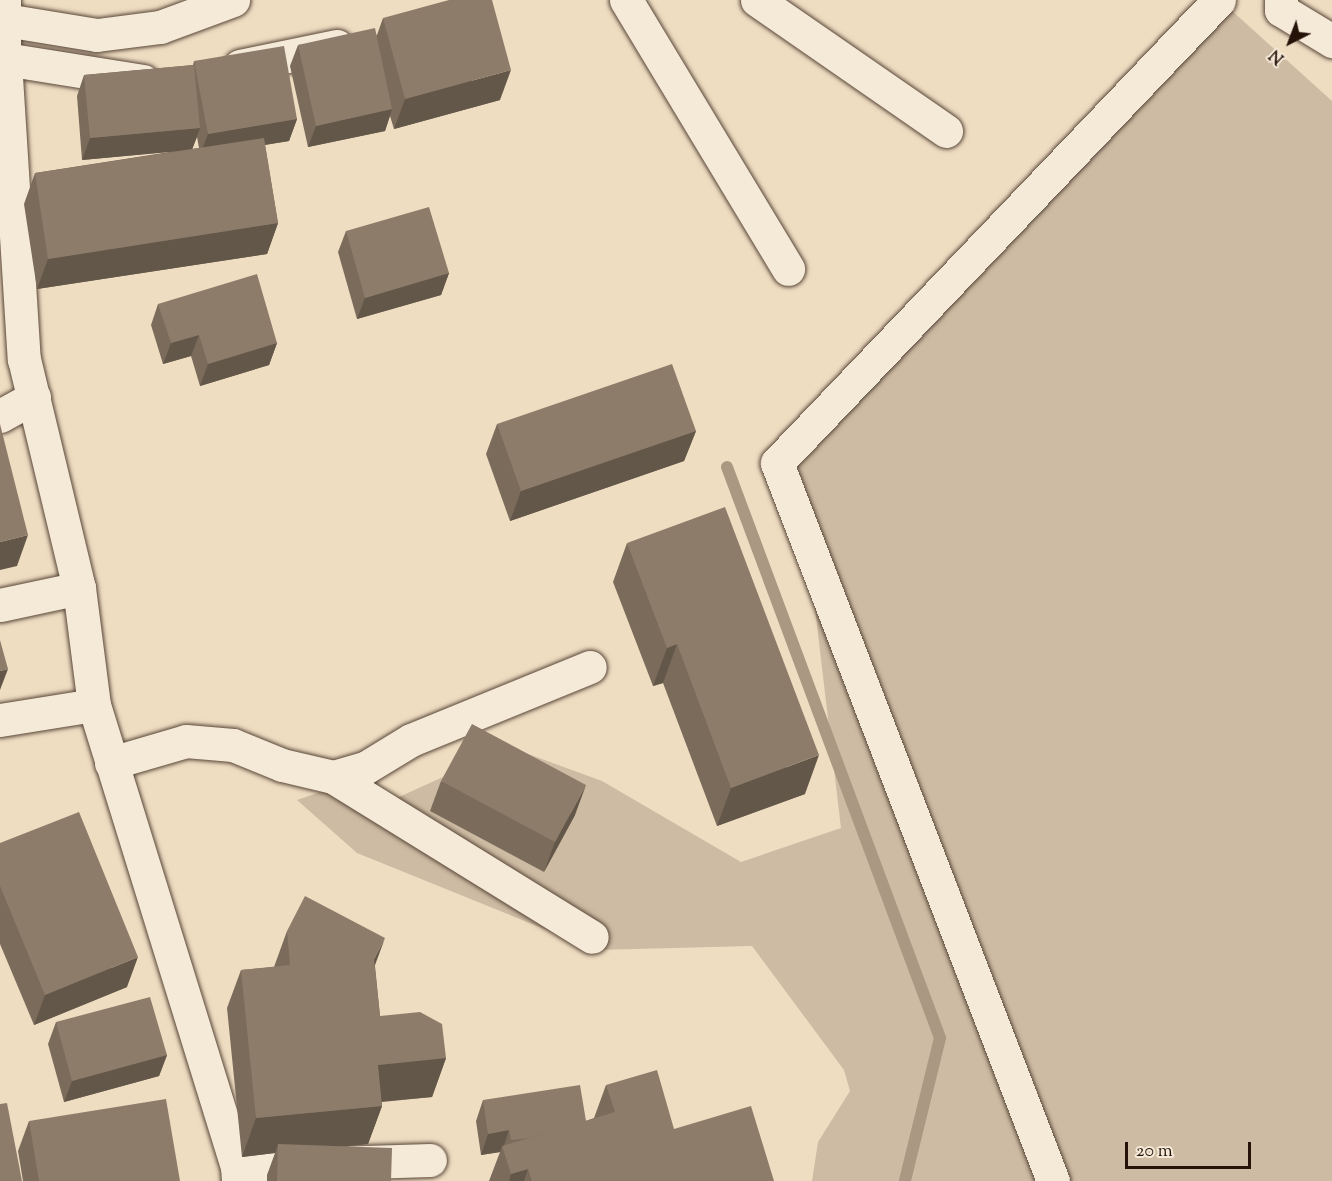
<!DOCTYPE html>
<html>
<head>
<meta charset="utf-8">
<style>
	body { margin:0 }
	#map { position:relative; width:1332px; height:1181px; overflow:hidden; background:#efddc2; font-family:"Sorts Mill Goudy",serif }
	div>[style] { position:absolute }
	.green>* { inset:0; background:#cdbba3 }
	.stream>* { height:12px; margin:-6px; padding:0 6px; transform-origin:6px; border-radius:6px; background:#aa9883 }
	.roads { filter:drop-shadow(0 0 2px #584638) drop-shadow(0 0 2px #584638) }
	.minor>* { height:33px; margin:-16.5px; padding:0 16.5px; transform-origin:16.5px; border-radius:16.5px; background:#f5e9d7 }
	.wall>* { inset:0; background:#7a6b5b }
	.shaded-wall>* { inset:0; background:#63574a }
	.building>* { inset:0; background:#8e7c6a }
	span { translate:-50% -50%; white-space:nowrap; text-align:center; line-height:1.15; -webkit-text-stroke:4.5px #f5e9d7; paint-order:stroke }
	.north { position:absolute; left:1260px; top:12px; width:60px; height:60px; -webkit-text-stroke:4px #f5e9d7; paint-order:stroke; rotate:222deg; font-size:16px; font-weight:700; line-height:24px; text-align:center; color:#25130a }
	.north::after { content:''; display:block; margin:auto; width:21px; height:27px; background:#25130a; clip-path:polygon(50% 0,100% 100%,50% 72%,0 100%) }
	.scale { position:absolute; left:1125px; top:1142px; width:126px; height:27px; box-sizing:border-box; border:3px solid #25130a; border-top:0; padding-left:8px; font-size:18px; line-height:21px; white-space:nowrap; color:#25130a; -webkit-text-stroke:4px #f5e9d7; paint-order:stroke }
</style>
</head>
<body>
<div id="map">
	<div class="green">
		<div style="clip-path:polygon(1230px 9px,1332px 101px,1332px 1181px,812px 1181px,818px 1142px,850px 1091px,844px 1070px,752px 946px,596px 950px,357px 853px,297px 800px,335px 787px,399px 797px,509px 747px,602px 781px,741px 862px,841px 828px,797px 457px)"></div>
	</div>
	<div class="stream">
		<div style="left:727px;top:467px;width:609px;rotate:69.54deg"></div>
		<div style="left:940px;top:1038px;width:147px;rotate:103.8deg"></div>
	</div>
	<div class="roads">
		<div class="minor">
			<div style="left:4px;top:0;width:45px;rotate:90deg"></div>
			<div style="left:4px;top:45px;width:315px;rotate:86.4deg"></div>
			<div style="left:24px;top:359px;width:236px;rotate:76.5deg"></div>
			<div style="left:79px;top:588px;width:118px;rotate:82.7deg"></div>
			<div style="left:94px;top:705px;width:483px;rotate:72.8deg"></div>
			<div style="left:237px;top:1166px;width:15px;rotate:86deg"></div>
			<div style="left:626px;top:0;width:314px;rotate:58.9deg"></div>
			<div style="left:757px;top:0;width:230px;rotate:34.7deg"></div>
			<div style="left:1281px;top:0;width:10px;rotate:90deg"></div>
			<div style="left:1281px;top:10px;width:60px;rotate:31.3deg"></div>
			<div style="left:5px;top:20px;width:93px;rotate:9.3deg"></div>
			<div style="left:97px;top:35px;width:64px;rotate:-7.2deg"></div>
			<div style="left:160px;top:27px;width:78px;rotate:-20.3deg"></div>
			<div style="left:5px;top:59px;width:140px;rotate:9.1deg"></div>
			<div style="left:240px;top:66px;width:99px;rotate:-11.7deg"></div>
			<div style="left:0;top:416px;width:39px;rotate:-29deg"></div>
			<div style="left:0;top:605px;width:81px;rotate:-12.1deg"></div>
			<div style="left:0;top:720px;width:95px;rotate:-9.1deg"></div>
			<div style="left:111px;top:763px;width:78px;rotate:-16.3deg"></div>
			<div style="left:186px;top:741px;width:47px;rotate:4.9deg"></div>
			<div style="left:233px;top:745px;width:53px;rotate:22.2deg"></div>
			<div style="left:282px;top:765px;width:52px;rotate:13.2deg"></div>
			<div style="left:333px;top:777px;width:33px;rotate:-16deg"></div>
			<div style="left:365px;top:768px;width:54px;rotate:-31.3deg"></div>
			<div style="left:411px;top:740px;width:193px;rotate:-22.2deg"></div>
			<div style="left:333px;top:777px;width:304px;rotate:31.7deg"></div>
			<div style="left:237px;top:1166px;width:193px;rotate:-1.8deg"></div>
			<div style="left:1053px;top:1181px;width:769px;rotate:-111.03deg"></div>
			<div style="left:777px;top:463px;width:640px;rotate:-46.33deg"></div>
		</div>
	</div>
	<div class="wall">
		<div style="clip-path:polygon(383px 18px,500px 100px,394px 129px,390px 116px,385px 131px,308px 147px,290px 66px,298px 45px,377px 35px)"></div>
		<div style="clip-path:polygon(evenodd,194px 61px,297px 119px,289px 141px,265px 145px,278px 223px,267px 254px,37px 289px,24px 204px,35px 173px,176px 151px,82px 160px,77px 96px,84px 75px,193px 65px,194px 61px,197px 137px,199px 148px,192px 149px,197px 137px)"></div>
		<div style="clip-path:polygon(346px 231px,449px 273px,441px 295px,357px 319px,338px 252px)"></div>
		<div style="clip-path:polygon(158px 304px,277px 343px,269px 365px,200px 386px,191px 356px,163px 364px,151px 325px)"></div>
		<div style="clip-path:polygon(497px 424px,696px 431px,684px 461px,510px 521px,486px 454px)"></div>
		<div style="clip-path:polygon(627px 543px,805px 794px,717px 826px,663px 683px,653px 686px,613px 582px)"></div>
		<div style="clip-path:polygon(441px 781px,575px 815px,544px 872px,430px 811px)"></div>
		<div style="clip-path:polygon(0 843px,127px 987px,34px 1025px,0 944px)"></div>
		<div style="clip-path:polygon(287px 931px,375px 966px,380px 1016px,446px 1058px,432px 1097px,382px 1102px,382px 1106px,368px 1144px,348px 1146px,391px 1181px,267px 1181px,267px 1175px,275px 1153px,242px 1157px,227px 1008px,241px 970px,274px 967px)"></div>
		<div style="clip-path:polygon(56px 1022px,167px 1055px,159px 1076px,64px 1102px,48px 1044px)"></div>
		<div style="clip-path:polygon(606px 1085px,674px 1129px,774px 1181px,489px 1181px,500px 1152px,481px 1155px,476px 1121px,483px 1100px,586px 1121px,594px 1118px)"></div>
		<div style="clip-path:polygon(29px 1121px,180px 1181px,23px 1181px,18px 1151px)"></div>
	</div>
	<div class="shaded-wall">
		<div style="clip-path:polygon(511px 70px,500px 100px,394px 129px,405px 99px)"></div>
		<div style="clip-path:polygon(392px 109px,385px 131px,308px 147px,316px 126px)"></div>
		<div style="clip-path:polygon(297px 119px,289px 141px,200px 155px,208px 134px)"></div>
		<div style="clip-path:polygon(200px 128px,192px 150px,82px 160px,90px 138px)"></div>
		<div style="clip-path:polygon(278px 223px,267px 254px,37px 289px,48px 259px)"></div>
		<div style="clip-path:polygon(449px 273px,441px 295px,357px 319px,365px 298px)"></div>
		<div style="clip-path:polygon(199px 335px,191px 356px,163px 364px,171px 343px)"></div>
		<div style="clip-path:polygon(277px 343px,269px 365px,200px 386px,208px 364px)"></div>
		<div style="clip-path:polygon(696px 431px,684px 461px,510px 521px,521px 491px)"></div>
		<div style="clip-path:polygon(28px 535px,17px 566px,0 570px,0 542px)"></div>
		<div style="clip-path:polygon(677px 644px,663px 683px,653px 686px,667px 648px)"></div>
		<div style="clip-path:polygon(8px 669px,0 690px,0 671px)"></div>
		<div style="clip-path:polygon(819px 755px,805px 794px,717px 826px,731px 788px)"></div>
		<div style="clip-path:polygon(586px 785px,575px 815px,544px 872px,555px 842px)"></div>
		<div style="clip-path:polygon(385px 938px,371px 976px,374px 959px)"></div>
		<div style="clip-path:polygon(138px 957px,127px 987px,34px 1025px,45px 995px)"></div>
		<div style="clip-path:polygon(167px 1055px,159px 1076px,64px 1102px,72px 1081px)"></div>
		<div style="clip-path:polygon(446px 1058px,432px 1097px,364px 1103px,378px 1065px)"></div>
		<div style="clip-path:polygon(382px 1106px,368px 1144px,278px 1153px,278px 1144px,275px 1153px,242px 1157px,256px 1118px)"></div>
		<div style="clip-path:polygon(509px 1130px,503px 1148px,502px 1146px,500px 1152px,481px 1155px,488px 1134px)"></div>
		<div style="clip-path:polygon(528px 1169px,524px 1181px,509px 1181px,511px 1174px)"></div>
	</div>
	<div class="building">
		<div style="clip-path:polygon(449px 0,492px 0,511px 70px,405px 99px,383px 18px)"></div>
		<div style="clip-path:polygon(375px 28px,392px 109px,316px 126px,298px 45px)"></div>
		<div style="clip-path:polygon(284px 46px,297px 119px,208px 134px,194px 61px)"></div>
		<div style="clip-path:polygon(194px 65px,200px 128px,90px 138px,84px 75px)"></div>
		<div style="clip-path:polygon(264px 138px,278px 223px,48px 259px,35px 173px)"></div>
		<div style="clip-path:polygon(429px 207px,449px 273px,365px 298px,346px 231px)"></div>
		<div style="clip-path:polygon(257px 274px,277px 343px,208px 364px,199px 335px,171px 343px,158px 304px)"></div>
		<div style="clip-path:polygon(672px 364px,696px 431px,521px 491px,497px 424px)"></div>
		<div style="clip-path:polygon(0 424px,28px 535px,0 542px)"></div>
		<div style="clip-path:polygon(725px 507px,819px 755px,731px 788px,677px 644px,667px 648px,627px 543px)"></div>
		<div style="clip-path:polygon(0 640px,8px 669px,0 671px)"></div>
		<div style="clip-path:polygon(472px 724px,586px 785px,555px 842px,441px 781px)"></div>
		<div style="clip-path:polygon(79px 812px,138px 957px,45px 995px,0 886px,0 843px)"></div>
		<div style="clip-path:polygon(305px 896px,385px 938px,374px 959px,380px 1016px,420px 1012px,442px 1024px,446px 1058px,378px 1065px,382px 1106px,256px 1118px,241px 970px,290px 965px,287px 931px)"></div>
		<div style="clip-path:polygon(150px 997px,167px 1055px,72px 1081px,56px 1022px)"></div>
		<div style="clip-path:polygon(657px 1070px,674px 1129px,751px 1106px,774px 1181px,532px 1181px,528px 1169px,511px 1174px,502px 1146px,615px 1112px,606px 1085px)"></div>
		<div style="clip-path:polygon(580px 1085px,586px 1121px,529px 1138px,511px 1140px,509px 1130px,488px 1134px,483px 1100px)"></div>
		<div style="clip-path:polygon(166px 1099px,180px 1181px,39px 1181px,29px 1121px)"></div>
		<div style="clip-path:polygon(7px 1103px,22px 1181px,0 1181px,0 1104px)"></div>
		<div style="clip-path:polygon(278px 1144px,392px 1148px,391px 1181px,277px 1181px)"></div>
	</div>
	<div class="north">N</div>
	<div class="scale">20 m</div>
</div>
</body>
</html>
